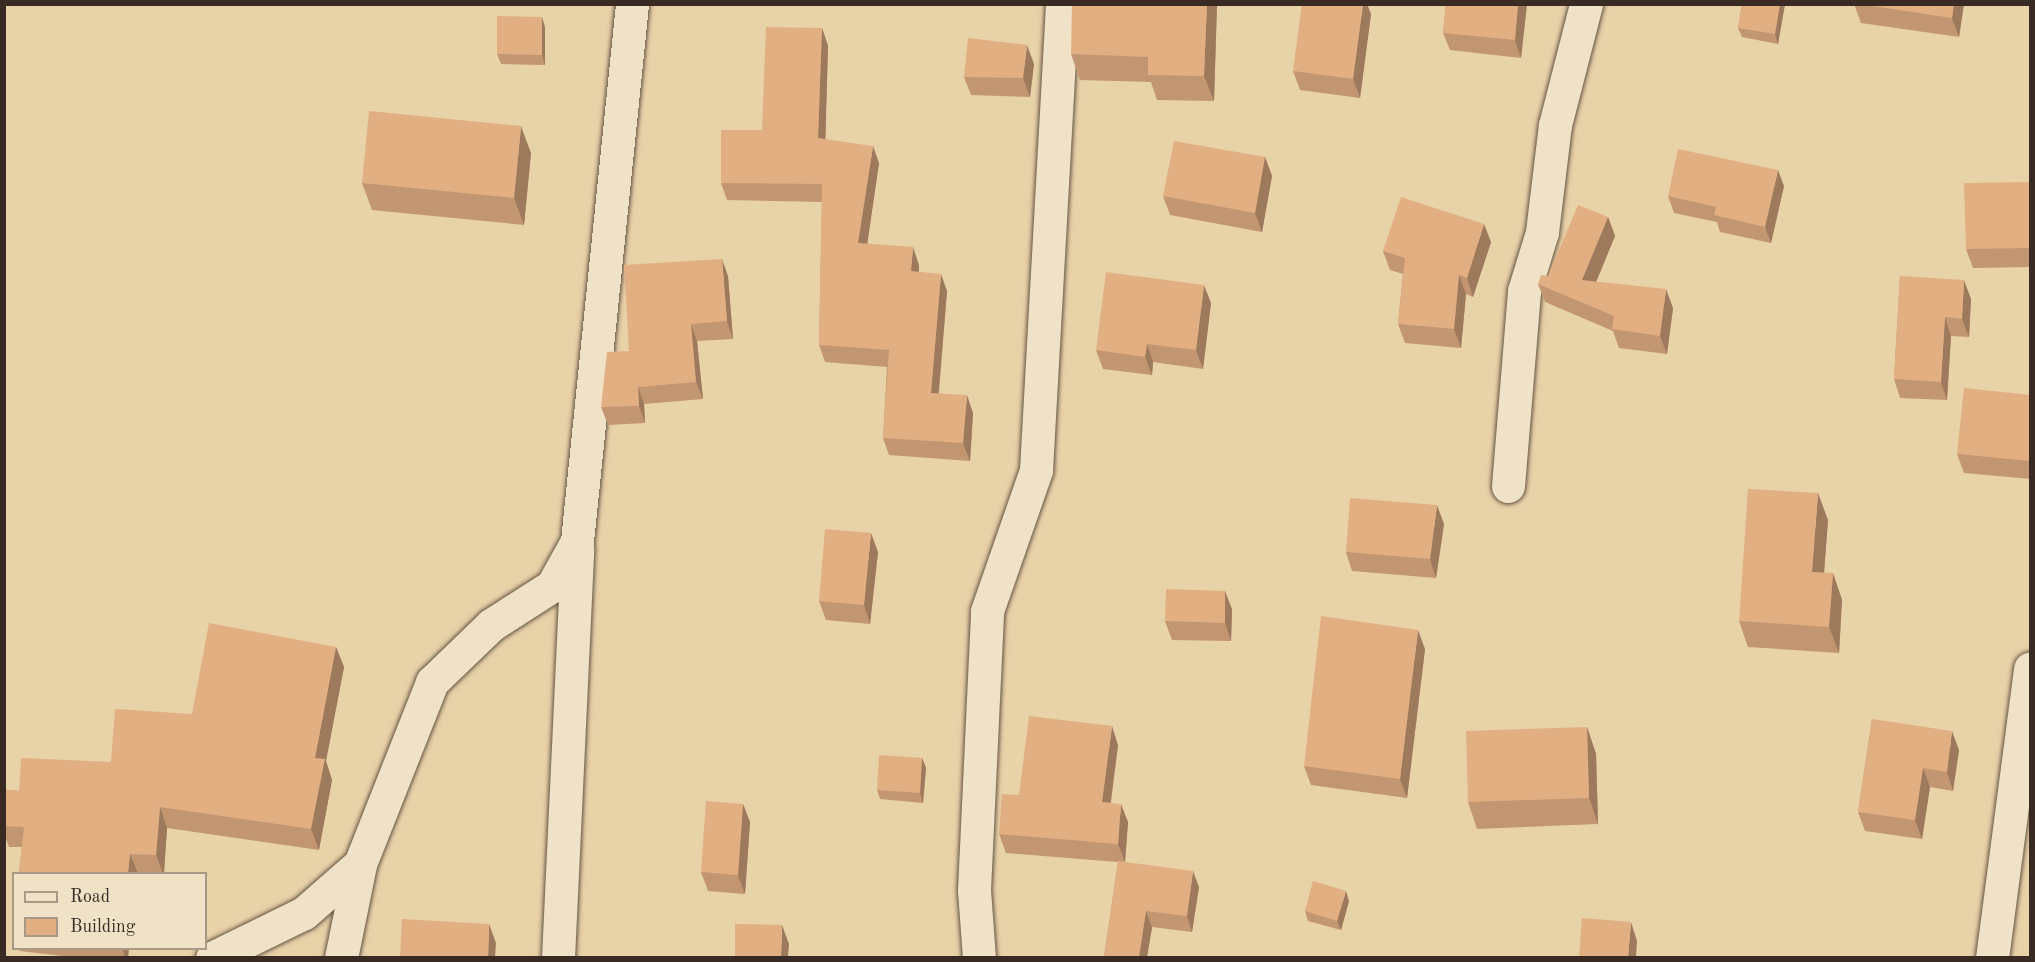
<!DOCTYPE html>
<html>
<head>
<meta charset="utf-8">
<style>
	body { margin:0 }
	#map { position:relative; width:2035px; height:962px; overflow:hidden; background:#e8d2a8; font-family:"Old Standard TT",serif }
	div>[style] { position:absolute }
	.roads { filter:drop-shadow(0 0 2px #655544) drop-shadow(0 0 2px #655544) }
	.minor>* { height:33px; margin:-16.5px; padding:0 16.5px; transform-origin:16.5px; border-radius:16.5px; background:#f0e2c6 }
	.wall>* { inset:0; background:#c29671 }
	.shaded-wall>* { inset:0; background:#9e7a5c }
	.building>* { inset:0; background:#e2af83 }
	span { translate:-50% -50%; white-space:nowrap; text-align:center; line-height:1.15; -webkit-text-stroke:6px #f0e2c6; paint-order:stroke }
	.frame { position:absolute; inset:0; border:6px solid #392b23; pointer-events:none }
	.legend { position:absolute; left:12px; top:872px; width:195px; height:78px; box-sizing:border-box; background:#f0e2c6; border:2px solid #a79985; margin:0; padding:8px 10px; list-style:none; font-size:18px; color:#392b23 }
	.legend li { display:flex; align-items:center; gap:12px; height:30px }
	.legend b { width:30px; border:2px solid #a79985 }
</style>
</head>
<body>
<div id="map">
	<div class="roads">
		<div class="minor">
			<div style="left:1508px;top:486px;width:196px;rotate:-85.3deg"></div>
			<div style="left:1524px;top:291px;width:62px;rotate:-73deg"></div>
			<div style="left:1542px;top:232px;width:108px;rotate:-83.1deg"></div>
			<div style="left:1555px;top:125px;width:125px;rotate:-75.6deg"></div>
			<div style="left:212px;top:958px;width:102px;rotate:-26.1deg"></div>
			<div style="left:304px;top:913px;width:74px;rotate:-41.2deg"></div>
			<div style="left:360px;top:864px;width:196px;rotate:-68.4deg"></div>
			<div style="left:432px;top:682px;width:82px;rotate:-44deg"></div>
			<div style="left:491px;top:625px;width:72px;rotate:-32.6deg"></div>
			<div style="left:552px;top:586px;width:51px;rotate:-60.9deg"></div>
			<div style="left:577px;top:541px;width:540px;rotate:-84.15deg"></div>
			<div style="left:341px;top:958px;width:95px;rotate:-78.5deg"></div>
			<div style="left:558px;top:958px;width:409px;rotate:-87.3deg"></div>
			<div style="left:979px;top:958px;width:68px;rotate:-94.2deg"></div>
			<div style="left:974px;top:890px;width:279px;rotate:-87.3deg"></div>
			<div style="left:987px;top:611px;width:149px;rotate:-70.8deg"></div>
			<div style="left:1036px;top:470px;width:467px;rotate:-86.8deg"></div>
			<div style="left:1992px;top:958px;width:292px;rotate:-82.5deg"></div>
		</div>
	</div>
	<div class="wall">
		<div style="clip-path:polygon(1217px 4px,1214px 101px,1157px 100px,1151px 82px,1080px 80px,1071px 54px)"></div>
		<div style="clip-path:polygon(1446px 4px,1527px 4px,1521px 58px,1450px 50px,1443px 33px)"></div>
		<div style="clip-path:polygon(1742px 4px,1785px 4px,1778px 44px,1742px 37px,1738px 28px)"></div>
		<div style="clip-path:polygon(1854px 4px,1964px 4px,1959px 37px,1861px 23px)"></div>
		<div style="clip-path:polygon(1371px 14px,1360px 98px,1300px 90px,1293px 71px)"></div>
		<div style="clip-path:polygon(545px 27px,545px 65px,501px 64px,497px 54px)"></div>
		<div style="clip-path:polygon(822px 28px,828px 46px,825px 139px,879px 163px,867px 243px,919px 265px,919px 272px,947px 291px,939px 393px,973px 413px,970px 461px,889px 455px,883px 438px,887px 367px,825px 362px,819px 345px,822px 202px,727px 200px,721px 183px,762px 130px)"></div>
		<div style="clip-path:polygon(1034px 64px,1030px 97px,971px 95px,964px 77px)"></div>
		<div style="clip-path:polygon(531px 153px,524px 225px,372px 210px,362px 183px)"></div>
		<div style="clip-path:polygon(1265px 157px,1272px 176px,1262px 232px,1170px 215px,1163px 196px)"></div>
		<div style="clip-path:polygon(2031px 182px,2031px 267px,1973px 268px,1966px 249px)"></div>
		<div style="clip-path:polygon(1784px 186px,1771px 243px,1720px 232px,1717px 222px,1674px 213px,1668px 196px)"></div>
		<div style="clip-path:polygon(1608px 217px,1615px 236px,1596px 282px,1673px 308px,1667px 354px,1619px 348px,1613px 331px,1545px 302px,1538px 284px,1548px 276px)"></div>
		<div style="clip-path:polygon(1491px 242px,1473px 297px,1466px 294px,1461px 348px,1405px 343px,1398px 324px,1403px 274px,1390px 270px,1383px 251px)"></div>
		<div style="clip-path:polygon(728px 276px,733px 339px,697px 341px,703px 399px,644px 404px,645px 423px,608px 425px,601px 407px)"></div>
		<div style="clip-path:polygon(1900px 276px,1971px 299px,1969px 337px,1951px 336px,1947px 400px,1900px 398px,1894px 379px)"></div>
		<div style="clip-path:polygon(1211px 303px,1203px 369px,1153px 362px,1152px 375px,1103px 369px,1096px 350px)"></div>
		<div style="clip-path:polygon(2031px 395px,2031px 479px,1964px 473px,1957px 454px)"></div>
		<div style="clip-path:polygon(1828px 520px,1824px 573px,1833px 573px,1842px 600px,1839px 653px,1748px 647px,1739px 621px)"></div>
		<div style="clip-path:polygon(1444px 524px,1436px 578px,1352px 571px,1346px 552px)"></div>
		<div style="clip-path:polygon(878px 552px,870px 624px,826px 620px,819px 601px)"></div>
		<div style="clip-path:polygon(1232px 609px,1231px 641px,1172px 640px,1165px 621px)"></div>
		<div style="clip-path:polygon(336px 647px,344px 667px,326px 761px,332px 780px,319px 850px,167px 828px,164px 873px,19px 873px,22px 847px,9px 847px,4px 834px,4px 790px,19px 791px,111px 762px,192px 714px)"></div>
		<div style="clip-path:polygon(1425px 649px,1407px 798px,1311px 785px,1304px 766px)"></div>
		<div style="clip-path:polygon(1872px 719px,1959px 750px,1953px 791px,1930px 787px,1922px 839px,1865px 831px,1858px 812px)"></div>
		<div style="clip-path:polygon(1587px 727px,1596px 754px,1598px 824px,1477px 829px,1468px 802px)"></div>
		<div style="clip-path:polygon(1118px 745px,1111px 803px,1128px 822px,1125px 862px,1199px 887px,1192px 932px,1152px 927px,1147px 957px,1104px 957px,1118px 862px,1006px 853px,999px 834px,1019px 795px)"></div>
		<div style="clip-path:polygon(922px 758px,926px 768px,923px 803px,880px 799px,877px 790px)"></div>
		<div style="clip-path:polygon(743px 804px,750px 822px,745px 894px,708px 891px,701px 872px)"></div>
		<div style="clip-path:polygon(1349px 901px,1341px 930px,1308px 921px,1305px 911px)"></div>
		<div style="clip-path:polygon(19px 948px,129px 948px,128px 957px,71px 957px,20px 951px)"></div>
	</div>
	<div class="shaded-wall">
		<div style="clip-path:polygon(1207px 4px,1217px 4px,1214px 101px,1204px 76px)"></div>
		<div style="clip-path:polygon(1363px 4px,1367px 4px,1371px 14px,1360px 98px,1353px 79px)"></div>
		<div style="clip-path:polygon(1518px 4px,1527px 4px,1521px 58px,1515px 40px)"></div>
		<div style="clip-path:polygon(1780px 4px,1785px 4px,1778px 44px,1775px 34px)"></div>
		<div style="clip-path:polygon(1954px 4px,1964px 4px,1959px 37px,1952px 18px)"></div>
		<div style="clip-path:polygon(542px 17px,545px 27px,545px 65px,542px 55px)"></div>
		<div style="clip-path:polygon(822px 28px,828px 46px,825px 155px,818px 138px)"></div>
		<div style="clip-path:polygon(1027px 45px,1034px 64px,1030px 97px,1023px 78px)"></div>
		<div style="clip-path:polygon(521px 126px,531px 153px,524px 225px,514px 198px)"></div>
		<div style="clip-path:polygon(873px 146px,879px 163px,865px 260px,858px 243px)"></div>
		<div style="clip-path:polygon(1265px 157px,1272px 176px,1262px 232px,1255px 213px)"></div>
		<div style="clip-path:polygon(1778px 170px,1784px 186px,1771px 243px,1765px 227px)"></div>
		<div style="clip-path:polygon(1608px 217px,1615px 236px,1589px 299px,1582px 280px)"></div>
		<div style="clip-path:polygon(1484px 224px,1491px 242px,1473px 297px,1467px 278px)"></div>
		<div style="clip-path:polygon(913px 247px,919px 265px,918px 289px,911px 271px)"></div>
		<div style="clip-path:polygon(722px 259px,728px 276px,733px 339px,727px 321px)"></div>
		<div style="clip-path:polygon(941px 274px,947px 291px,937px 410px,931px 393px)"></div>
		<div style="clip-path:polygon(1459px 275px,1466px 294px,1461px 348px,1454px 329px)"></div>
		<div style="clip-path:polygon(1964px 280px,1971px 299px,1969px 337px,1962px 319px)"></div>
		<div style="clip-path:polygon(1204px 285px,1211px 303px,1203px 369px,1196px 350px)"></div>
		<div style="clip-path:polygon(1666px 289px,1673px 308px,1667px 354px,1660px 336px)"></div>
		<div style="clip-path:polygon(1945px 317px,1951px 336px,1947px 400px,1941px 382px)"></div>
		<div style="clip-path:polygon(691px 324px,697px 341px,703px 399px,696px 382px)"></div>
		<div style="clip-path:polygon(1147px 344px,1153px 362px,1152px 375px,1145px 357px)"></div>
		<div style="clip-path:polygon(638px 387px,644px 404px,645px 423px,639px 406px)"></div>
		<div style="clip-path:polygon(967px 395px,973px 413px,970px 461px,963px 443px)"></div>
		<div style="clip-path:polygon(1818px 493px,1828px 520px,1822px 599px,1812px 572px)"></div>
		<div style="clip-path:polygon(1437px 505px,1444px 524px,1436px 578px,1430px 559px)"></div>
		<div style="clip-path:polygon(871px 533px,878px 552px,870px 624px,864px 605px)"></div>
		<div style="clip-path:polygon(1833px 573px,1842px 600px,1839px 653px,1829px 627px)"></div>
		<div style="clip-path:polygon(1225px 591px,1232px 609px,1231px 641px,1225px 623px)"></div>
		<div style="clip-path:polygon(1418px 630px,1425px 649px,1407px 798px,1400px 779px)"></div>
		<div style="clip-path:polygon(336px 647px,344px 667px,326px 761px,332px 780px,319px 850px,311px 829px,315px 758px)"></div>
		<div style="clip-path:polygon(1112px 726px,1118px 745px,1108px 821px,1102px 802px)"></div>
		<div style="clip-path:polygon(1587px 727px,1596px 754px,1598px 824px,1589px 798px)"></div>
		<div style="clip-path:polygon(1952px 731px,1959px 750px,1953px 791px,1947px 772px)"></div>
		<div style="clip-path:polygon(922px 758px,926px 768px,923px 803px,920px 793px)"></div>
		<div style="clip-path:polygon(1923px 768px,1930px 787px,1922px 839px,1915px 820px)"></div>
		<div style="clip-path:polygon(743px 804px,750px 822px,745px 894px,738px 875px)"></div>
		<div style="clip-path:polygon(1121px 804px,1128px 822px,1125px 862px,1118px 844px)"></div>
		<div style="clip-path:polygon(160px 807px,167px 828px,164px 873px,163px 873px,156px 855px)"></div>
		<div style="clip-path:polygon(130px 854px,138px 873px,128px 873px)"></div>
		<div style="clip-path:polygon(1193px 871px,1199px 887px,1192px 932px,1187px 916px)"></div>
		<div style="clip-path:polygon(1346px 891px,1349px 901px,1341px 930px,1337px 921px)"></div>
		<div style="clip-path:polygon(1146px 911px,1152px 927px,1147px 957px,1139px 957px)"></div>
		<div style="clip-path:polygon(1631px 922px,1637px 941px,1636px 957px,1628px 957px)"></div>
		<div style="clip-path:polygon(489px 924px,496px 943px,495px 957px,488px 957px)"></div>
		<div style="clip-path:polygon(782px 925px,789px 944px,788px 957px,781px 957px)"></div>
		<div style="clip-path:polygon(122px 948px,129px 948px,128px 957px,125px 957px)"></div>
	</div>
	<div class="building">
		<div style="clip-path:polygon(1072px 4px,1207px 4px,1204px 76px,1148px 75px,1148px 57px,1071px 54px)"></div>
		<div style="clip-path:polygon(1302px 4px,1363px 4px,1353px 79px,1293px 71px)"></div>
		<div style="clip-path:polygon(1446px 4px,1518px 4px,1515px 40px,1443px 33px)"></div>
		<div style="clip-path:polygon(1742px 4px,1780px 4px,1775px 34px,1738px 28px)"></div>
		<div style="clip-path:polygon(1859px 4px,1954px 4px,1952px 18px)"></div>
		<div style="clip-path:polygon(497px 16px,542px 17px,542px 55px,497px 54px)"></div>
		<div style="clip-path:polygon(766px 27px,822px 28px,818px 138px,873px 146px,858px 243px,913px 247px,911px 271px,941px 274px,931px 393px,967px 395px,963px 443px,883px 438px,889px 350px,819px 345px,822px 184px,721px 183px,721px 130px,762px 130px)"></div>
		<div style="clip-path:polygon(968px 38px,1027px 45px,1023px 78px,964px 77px)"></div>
		<div style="clip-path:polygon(369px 111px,521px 126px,514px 198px,362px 183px)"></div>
		<div style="clip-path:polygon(1174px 141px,1265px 157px,1255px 213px,1163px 196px)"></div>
		<div style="clip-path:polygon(1678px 149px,1778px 170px,1765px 227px,1714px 215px,1716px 207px,1668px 196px)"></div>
		<div style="clip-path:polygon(2031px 182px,2031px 248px,1966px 249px,1964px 183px)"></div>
		<div style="clip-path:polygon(1401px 197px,1484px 224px,1467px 278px,1459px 275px,1454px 329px,1398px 324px,1405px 258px,1383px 251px)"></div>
		<div style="clip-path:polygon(1578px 205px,1608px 217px,1582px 280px,1666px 289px,1660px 336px,1612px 329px,1614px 316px,1538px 284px,1541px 275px,1548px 276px)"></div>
		<div style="clip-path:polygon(722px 259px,727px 321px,691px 324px,696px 382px,638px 387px,639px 406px,601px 407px,607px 352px,629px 351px,624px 265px)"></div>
		<div style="clip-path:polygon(1106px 272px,1204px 285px,1196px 350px,1147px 344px,1145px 357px,1096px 350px)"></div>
		<div style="clip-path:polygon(1900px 276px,1964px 280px,1962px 319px,1945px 317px,1941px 382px,1894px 379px)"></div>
		<div style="clip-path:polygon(1964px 388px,2031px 395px,2031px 461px,1957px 454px)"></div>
		<div style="clip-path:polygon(1748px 489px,1818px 493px,1812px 572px,1833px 573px,1829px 627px,1739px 621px)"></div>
		<div style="clip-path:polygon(1350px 498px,1437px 505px,1430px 559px,1346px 552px)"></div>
		<div style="clip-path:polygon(825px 529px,871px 533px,864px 605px,819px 601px)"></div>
		<div style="clip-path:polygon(1166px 589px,1225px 591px,1225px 623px,1165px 621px)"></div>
		<div style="clip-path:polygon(1321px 616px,1418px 630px,1400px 779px,1304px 766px)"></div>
		<div style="clip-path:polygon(209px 623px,336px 647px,315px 758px,325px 759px,311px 829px,160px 807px,156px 855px,130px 854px,128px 873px,19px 873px,24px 827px,4px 826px,4px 790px,19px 791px,21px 758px,111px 762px,115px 709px,192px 714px)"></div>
		<div style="clip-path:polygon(1029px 716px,1112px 726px,1102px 802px,1121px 804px,1118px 844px,999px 834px,1002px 794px,1019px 795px)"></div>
		<div style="clip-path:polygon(1872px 719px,1952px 731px,1947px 772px,1923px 768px,1915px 820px,1858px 812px)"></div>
		<div style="clip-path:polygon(1587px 727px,1589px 798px,1468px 802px,1466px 731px)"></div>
		<div style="clip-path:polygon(879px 755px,922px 758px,920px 793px,877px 790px)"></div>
		<div style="clip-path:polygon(706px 801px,743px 804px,738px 875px,701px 872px)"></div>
		<div style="clip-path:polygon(1118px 861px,1193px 871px,1187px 916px,1146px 911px,1139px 957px,1104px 957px)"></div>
		<div style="clip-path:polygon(1313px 881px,1346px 891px,1337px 921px,1305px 911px)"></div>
		<div style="clip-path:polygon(1582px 918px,1631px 922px,1628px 957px,1579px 957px)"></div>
		<div style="clip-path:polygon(402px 919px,489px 924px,488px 957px,400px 957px)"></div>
		<div style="clip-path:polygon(735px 924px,782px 925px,781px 957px,735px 957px)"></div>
	</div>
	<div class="frame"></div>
	<ul class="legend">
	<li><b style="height:8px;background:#f0e2c6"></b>Road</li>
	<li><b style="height:16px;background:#e2af83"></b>Building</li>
	</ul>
</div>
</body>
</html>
